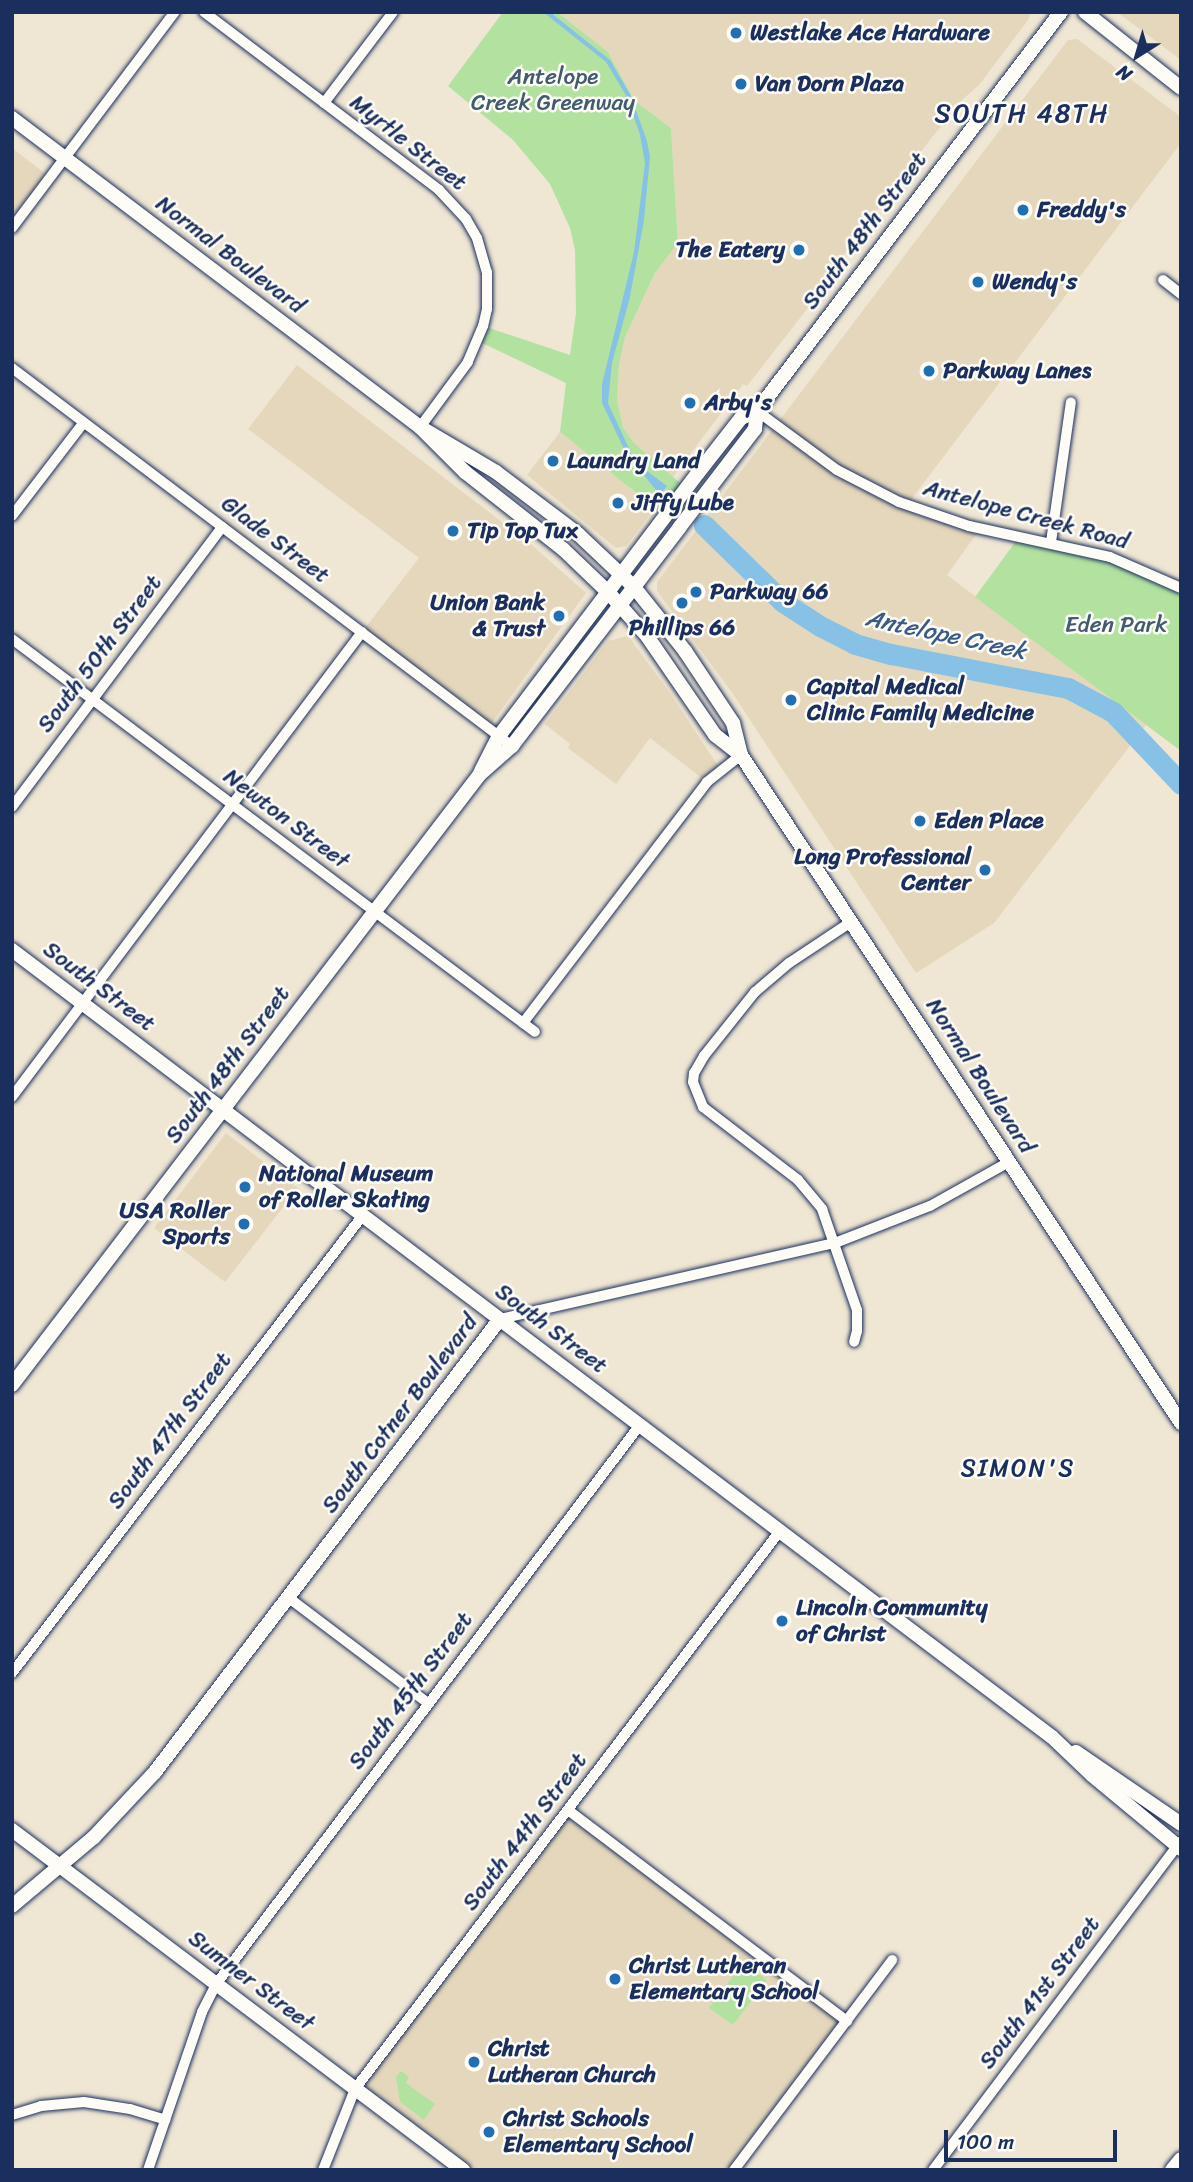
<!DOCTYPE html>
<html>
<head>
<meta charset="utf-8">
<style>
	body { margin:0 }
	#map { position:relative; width:1193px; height:2182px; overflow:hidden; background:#efe6d4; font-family:Sriracha,sans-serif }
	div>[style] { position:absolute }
	.built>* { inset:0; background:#e5d7bc }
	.green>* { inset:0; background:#b3e2a0 }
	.water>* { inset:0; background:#87c2e6 }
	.river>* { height:21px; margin:-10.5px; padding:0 10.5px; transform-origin:10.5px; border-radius:10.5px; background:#87c2e6 }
	.roads { filter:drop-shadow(0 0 2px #1b2f5e) drop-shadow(0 0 2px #1b2f5e) }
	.street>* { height:10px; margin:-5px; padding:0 5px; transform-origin:5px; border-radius:5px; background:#fdfcf7 }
	.secondary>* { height:14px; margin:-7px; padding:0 7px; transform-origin:7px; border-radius:7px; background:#fdfcf7 }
	.dots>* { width:19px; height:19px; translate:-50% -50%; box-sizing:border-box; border:4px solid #fdfcf7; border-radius:50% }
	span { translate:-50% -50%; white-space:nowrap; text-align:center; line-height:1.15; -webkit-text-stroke:5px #fdfcf7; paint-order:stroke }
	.poi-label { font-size:23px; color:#1b2f5e; font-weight:700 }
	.left { translate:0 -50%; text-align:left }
	.right { translate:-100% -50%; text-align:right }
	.park-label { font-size:23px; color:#415c6e }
	.street-label { font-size:23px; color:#1b2f5e }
	.water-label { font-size:24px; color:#3b5b87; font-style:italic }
	.neighbourhood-label { font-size:24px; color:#1b2f5e; letter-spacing:2px }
	.quarter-label { font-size:26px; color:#1b2f5e; letter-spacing:2px }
	.frame { position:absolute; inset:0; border:14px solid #1b2f5e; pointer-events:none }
	.north { position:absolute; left:1102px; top:21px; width:70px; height:70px; -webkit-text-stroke:5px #fdfcf7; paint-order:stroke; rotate:217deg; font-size:19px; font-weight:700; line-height:28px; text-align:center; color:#1b2f5e }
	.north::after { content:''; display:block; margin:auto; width:24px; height:32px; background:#1b2f5e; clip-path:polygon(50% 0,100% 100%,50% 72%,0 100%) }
	.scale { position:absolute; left:944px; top:2130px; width:173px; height:32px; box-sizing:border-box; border:4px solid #1b2f5e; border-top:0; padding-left:9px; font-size:21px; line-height:24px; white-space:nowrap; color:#1b2f5e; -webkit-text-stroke:5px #fdfcf7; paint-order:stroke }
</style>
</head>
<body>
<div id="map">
	<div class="built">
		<div style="clip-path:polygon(557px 12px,1031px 12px,1028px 20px,979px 85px,963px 99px,929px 141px,843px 256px,846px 259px,747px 386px,743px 384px,673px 477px,634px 443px,623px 427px,617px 400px,619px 365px,625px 337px,655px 273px,678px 243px,671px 128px,634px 100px,608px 52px)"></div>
		<div style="clip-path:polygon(1117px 12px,1181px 12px,1181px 60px)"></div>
		<div style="clip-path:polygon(1077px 39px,1181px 117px,1181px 143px,907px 505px,980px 529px,947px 575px,1146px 725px,994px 923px,916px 973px,733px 694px,657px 591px,657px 582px,1068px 40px)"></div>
		<div style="clip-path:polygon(12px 148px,51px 178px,12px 228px)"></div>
		<div style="clip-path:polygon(297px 365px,532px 545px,586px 593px,488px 728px,362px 632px,419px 558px,248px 429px)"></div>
		<div style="clip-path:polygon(560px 432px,655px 508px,626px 546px,616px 548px,527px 475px)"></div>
		<div style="clip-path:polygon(628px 636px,670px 693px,720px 769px,707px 782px,650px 738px,616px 784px,568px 748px,570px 744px,545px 724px,608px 641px)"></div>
		<div style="clip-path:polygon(226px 1133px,298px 1188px,225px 1282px,154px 1228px)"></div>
		<div style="clip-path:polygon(568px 1810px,847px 2021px,734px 2170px,463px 2170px,355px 2089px)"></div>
	</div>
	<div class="green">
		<div style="clip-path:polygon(503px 12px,557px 12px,608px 52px,634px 100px,671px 128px,678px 243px,655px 273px,625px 337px,619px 365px,617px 400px,623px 427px,634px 443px,686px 488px,665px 516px,560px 432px,566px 383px,478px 341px,483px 326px,570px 355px,576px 313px,575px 250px,570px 228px,550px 184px,513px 140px,448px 86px)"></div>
		<div style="clip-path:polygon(1019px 537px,1078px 548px,1181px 588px,1181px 751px,975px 597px)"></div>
		<div style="clip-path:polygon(743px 1963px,767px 1980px,733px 2025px,709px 2008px)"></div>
		<div style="clip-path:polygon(401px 2071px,409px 2077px,406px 2083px,435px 2104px,424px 2120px,400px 2102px,396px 2077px)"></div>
	</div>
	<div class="water">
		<div style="clip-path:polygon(543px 12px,550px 12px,610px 60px,630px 94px,647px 141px,650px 157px,644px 220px,630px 297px,612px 363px,608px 403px,632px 455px,640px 466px,667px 486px,660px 495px,626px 453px,602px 403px,602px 384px,634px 252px,645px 163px,640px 135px,627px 97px,606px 62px)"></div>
	</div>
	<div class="river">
		<div style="left:704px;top:525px;width:110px;rotate:44.3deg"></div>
		<div style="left:783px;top:602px;width:44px;rotate:33deg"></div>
		<div style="left:820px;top:626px;width:39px;rotate:27deg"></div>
		<div style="left:855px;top:644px;width:37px;rotate:16deg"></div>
		<div style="left:891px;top:654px;width:180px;rotate:10.9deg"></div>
		<div style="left:1068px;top:688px;width:51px;rotate:28.1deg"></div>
		<div style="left:1113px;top:712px;width:99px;rotate:46.6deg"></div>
	</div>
	<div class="roads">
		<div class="street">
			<div style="left:204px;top:12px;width:295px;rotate:37.1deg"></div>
			<div style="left:439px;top:190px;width:40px;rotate:47deg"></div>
			<div style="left:466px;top:219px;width:22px;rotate:60deg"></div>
			<div style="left:477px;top:238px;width:35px;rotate:74deg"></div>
			<div style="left:487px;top:272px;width:37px;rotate:90deg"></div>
			<div style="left:487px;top:309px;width:17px;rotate:103deg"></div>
			<div style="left:483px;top:326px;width:39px;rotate:113deg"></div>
			<div style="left:468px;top:362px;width:81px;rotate:126.4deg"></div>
			<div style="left:324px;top:103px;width:114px;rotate:-52.8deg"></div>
			<div style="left:12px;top:228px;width:271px;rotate:-53deg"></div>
			<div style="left:1163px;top:280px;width:23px;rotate:38deg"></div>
			<div style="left:12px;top:368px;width:627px;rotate:37.09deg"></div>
			<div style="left:757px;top:411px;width:99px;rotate:36.4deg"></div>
			<div style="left:837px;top:470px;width:70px;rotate:27.3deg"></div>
			<div style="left:899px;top:502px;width:74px;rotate:18.9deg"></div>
			<div style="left:969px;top:526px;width:144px;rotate:12.4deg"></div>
			<div style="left:1110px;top:557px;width:77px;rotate:23.6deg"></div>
			<div style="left:12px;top:516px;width:118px;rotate:-52.5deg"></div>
			<div style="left:1051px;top:542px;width:141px;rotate:-81.9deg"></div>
			<div style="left:12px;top:639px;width:654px;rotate:36.92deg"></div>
			<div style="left:12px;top:807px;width:350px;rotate:-53.1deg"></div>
			<div style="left:851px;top:922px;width:74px;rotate:146.5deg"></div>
			<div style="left:789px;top:963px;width:45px;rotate:139.5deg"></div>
			<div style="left:755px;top:992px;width:82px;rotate:128.6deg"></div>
			<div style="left:704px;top:1056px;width:20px;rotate:120deg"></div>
			<div style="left:694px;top:1073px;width:9px;rotate:96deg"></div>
			<div style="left:693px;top:1082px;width:27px;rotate:68deg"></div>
			<div style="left:703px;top:1107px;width:120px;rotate:37.5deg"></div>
			<div style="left:798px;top:1180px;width:38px;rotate:50deg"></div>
			<div style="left:822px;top:1209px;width:107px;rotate:70.9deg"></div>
			<div style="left:857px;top:1310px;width:21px;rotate:90deg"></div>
			<div style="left:857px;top:1331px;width:11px;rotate:105deg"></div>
			<div style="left:523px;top:1023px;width:303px;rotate:-52.6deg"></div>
			<div style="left:707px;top:782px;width:43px;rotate:-38.5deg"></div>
			<div style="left:12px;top:1097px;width:582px;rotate:-53.03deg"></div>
			<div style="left:500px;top:1319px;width:344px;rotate:-12.8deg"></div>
			<div style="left:835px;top:1243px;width:102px;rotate:-21.3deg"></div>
			<div style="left:930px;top:1206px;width:90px;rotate:-29.1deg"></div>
			<div style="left:289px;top:1598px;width:174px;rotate:37.1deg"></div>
			<div style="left:12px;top:1673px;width:577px;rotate:-52.53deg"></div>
			<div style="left:568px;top:1810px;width:350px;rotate:37.1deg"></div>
			<div style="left:12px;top:2115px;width:30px;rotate:-17deg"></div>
			<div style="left:41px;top:2106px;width:43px;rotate:-5.3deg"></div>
			<div style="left:84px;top:2102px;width:47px;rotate:8.7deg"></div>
			<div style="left:130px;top:2109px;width:37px;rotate:17deg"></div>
			<div style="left:148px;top:2170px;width:167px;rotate:-71.1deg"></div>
			<div style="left:202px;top:2012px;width:33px;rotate:-63deg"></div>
			<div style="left:217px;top:1983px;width:700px;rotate:-52.84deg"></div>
			<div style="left:323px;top:2170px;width:87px;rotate:-68.4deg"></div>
			<div style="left:355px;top:2089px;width:701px;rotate:-52.71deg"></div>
			<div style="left:734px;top:2170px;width:263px;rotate:-53deg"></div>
			<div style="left:933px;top:2170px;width:411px;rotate:-53deg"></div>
		</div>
		<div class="secondary">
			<div style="left:1085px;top:12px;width:122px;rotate:38.4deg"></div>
			<div style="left:12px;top:118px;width:512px;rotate:37.14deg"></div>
			<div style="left:420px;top:427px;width:88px;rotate:30.6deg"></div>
			<div style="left:496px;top:472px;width:103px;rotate:37.1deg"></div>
			<div style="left:578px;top:534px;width:77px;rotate:43.4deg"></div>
			<div style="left:634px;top:587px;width:82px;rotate:51.4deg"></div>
			<div style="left:685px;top:651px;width:87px;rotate:56.3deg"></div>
			<div style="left:733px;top:723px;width:33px;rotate:76deg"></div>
			<div style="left:420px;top:427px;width:64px;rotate:45deg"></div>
			<div style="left:465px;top:472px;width:125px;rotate:38.2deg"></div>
			<div style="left:563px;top:549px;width:62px;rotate:43.7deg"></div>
			<div style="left:608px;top:592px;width:59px;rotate:48.4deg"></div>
			<div style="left:647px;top:636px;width:120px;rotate:55.5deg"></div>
			<div style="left:715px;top:735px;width:33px;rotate:38deg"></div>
			<div style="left:741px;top:755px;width:800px;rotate:56.63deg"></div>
			<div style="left:481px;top:771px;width:39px;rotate:-63deg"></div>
			<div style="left:499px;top:736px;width:330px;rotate:-52.9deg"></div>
			<div style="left:698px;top:473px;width:70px;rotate:-52deg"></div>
			<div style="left:741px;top:418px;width:17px;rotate:-24deg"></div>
			<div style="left:12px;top:950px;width:1304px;rotate:37.12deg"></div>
			<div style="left:1052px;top:1737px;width:55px;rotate:43.5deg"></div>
			<div style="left:1092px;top:1775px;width:116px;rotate:39.7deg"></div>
			<div style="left:12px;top:1385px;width:770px;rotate:-52.55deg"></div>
			<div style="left:480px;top:774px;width:43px;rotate:-41.2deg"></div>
			<div style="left:512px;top:746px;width:275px;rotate:-52.5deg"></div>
			<div style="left:679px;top:528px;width:125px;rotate:-52.5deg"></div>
			<div style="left:755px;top:429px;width:18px;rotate:-84deg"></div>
			<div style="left:757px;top:411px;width:502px;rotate:-52.7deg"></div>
			<div style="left:1076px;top:1752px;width:127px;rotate:34.4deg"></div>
			<div style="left:12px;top:1830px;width:565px;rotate:37.01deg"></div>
			<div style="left:12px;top:1906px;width:107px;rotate:-40.1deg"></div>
			<div style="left:94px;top:1837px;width:89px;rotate:-46.8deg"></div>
			<div style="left:155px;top:1772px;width:569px;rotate:-52.71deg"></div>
			<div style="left:1172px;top:2170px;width:14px;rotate:-51deg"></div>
		</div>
	</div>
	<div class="dots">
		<div style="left:736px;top:33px;background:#1f6fb2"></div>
		<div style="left:741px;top:84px;background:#1f6fb2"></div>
		<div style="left:1023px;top:210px;background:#1f6fb2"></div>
		<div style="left:799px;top:250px;background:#1f6fb2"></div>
		<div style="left:978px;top:282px;background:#1f6fb2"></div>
		<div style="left:929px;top:371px;background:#1f6fb2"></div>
		<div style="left:690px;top:403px;background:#1f6fb2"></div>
		<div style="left:553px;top:461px;background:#1f6fb2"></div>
		<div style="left:618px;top:503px;background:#1f6fb2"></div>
		<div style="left:453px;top:531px;background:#1f6fb2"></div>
		<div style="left:696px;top:592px;background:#1f6fb2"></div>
		<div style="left:682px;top:603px;background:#1f6fb2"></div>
		<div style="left:559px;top:616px;background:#1f6fb2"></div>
		<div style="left:791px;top:700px;background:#1f6fb2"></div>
		<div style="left:920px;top:821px;background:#1f6fb2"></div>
		<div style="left:985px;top:870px;background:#1f6fb2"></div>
		<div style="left:245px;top:1187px;background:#1f6fb2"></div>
		<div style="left:244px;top:1224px;background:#1f6fb2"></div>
		<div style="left:782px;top:1621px;background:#1f6fb2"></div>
		<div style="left:615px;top:1979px;background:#1f6fb2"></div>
		<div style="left:474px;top:2062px;background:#1f6fb2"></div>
		<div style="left:489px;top:2132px;background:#1f6fb2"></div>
	</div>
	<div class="poi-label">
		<span class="left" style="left:750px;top:33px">Westlake Ace Hardware</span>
		<span class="left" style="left:755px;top:84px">Van Dorn Plaza</span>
		<span class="left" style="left:1037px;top:210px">Freddy's</span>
		<span class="right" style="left:785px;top:250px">The Eatery</span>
		<span class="left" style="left:992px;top:282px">Wendy's</span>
		<span class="left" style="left:943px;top:371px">Parkway Lanes</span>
		<span class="left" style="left:704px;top:403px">Arby's</span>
		<span class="left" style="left:567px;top:461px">Laundry Land</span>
		<span class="left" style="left:632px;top:503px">Jiffy Lube</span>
		<span class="left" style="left:467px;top:531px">Tip Top Tux</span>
		<span class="left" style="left:710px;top:592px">Parkway 66</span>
		<span class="right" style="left:545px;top:616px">Union Bank<br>&amp; Trust</span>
		<span style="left:682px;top:628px">Phillips 66</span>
		<span class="left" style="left:807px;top:700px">Capital Medical<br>Clinic Family Medicine</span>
		<span class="left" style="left:934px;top:821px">Eden Place</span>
		<span class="right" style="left:971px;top:870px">Long Professional<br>Center</span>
		<span class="left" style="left:259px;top:1187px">National Museum<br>of Roller Skating</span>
		<span class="right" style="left:230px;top:1224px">USA Roller<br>Sports</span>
		<span class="left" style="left:796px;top:1621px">Lincoln Community<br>of Christ</span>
		<span class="left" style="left:629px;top:1979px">Christ Lutheran<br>Elementary School</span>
		<span class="left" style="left:488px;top:2062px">Christ<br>Lutheran Church</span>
		<span class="left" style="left:503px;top:2132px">Christ Schools<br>Elementary School</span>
	</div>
	<div class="park-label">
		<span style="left:553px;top:90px">Antelope<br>Creek Greenway</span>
		<span style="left:1116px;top:625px">Eden Park</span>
	</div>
	<div class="street-label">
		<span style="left:408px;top:143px;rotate:38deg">Myrtle Street</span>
		<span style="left:865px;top:231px;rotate:-53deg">South 48th Street</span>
		<span style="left:230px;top:255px;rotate:37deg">Normal Boulevard</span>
		<span style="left:1026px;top:515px;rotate:15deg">Antelope Creek Road</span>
		<span style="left:275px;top:540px;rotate:37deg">Glade Street</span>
		<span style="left:100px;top:654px;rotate:-53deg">South 50th Street</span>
		<span style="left:286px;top:819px;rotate:37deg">Newton Street</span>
		<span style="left:99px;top:987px;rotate:37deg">South Street</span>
		<span style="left:228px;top:1065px;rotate:-53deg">South 48th Street</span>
		<span style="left:980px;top:1076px;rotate:57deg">Normal Boulevard</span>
		<span style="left:551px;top:1329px;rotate:37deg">South Street</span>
		<span style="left:400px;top:1414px;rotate:-53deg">South Cotner Boulevard</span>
		<span style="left:170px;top:1431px;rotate:-53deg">South 47th Street</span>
		<span style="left:411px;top:1691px;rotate:-53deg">South 45th Street</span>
		<span style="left:525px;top:1832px;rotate:-53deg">South 44th Street</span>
		<span style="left:251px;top:1981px;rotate:37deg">Sumner Street</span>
		<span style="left:1040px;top:1993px;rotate:-53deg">South 41st Street</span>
	</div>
	<div class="water-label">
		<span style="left:946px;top:635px;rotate:12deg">Antelope Creek</span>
	</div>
	<div class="neighbourhood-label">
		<span style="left:1018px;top:1469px">SIMON'S</span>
	</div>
	<div class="quarter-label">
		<span style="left:1022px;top:114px">SOUTH 48TH</span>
	</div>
	<div class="frame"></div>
	<div class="north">N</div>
	<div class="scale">100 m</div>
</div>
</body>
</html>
